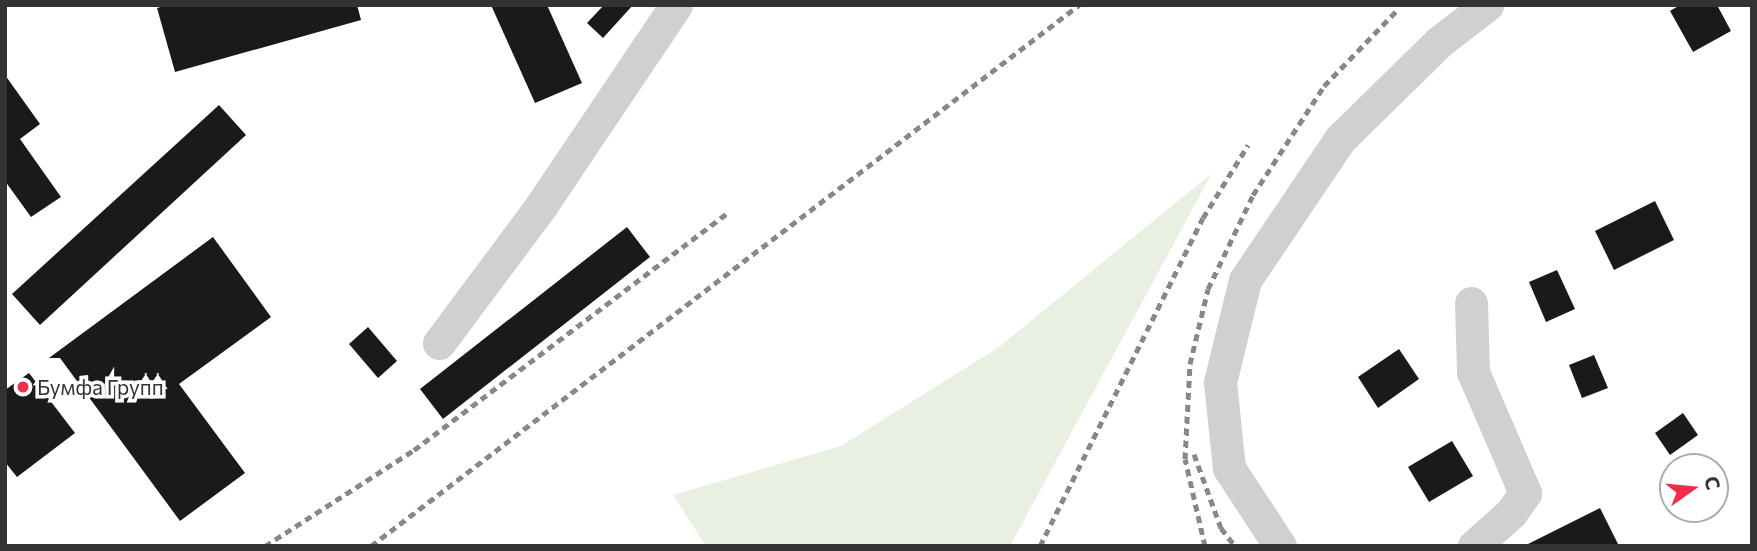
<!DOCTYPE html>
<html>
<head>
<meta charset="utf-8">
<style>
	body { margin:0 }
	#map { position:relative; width:1757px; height:551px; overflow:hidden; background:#fff; font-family:Commissioner,sans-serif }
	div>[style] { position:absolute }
	.green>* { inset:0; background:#eaf0e1 }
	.building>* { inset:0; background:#1a1a1a }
	.minor>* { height:33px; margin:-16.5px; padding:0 16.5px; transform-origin:16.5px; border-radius:16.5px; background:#d0d0d0 }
	.rail>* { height:5px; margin-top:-2.5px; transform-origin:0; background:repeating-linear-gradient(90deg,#888 0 7px,transparent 0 12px) }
	.dots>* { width:19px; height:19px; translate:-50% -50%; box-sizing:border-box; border:4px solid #fff; border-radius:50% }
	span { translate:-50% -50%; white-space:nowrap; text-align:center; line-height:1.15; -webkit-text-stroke:7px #fff; paint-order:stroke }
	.poi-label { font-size:21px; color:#333 }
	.left { translate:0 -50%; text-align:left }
	.frame { position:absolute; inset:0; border:7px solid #333; pointer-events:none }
	.north { position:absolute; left:1659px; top:453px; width:70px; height:70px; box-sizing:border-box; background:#fff; border:2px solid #adadad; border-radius:50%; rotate:75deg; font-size:19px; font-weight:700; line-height:28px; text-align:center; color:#333 }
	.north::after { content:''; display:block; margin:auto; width:24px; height:32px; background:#f22c4c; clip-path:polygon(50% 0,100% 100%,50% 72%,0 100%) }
</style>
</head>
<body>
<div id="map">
	<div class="green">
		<div style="clip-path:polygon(1212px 173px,1010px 546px,706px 546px,673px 495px,841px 446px,999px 347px)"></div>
	</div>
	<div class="building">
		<div style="clip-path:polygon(168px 5px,357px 5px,361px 20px,175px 72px,157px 8px)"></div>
		<div style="clip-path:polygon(491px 5px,547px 5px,582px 83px,535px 103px)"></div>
		<div style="clip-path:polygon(604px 5px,633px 5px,603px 38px,587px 23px)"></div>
		<div style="clip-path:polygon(1680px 5px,1717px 5px,1731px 31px,1693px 52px,1670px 11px)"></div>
		<div style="clip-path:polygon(5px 75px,40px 124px,20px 139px,61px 197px,31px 217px,5px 181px)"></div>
		<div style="clip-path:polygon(219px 105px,246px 135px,40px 325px,12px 294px)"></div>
		<div style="clip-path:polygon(1655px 201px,1674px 240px,1614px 270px,1595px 231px)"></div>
		<div style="clip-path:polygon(627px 227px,650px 257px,443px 419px,420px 389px)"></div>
		<div style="clip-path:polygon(213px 237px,271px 317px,179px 384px,245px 473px,180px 521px,60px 358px,49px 358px)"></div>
		<div style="clip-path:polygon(1557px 270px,1575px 309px,1546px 322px,1529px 282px)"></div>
		<div style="clip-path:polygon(368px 327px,397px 361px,378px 378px,349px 344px)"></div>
		<div style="clip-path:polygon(1399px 349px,1419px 379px,1378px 408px,1358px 377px)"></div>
		<div style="clip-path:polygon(1594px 355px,1608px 388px,1582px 398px,1569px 365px)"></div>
		<div style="clip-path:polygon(29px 373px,75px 433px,17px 477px,5px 462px,5px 390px)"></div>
		<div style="clip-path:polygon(1683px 413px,1698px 435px,1670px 455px,1655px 433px)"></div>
		<div style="clip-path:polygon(1452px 441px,1473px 476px,1429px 502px,1408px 467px)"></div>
		<div style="clip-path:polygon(1600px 508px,1619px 546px,1524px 546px)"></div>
	</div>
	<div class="minor">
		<div style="left:1471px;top:303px;width:69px;rotate:88.3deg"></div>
		<div style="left:1473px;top:372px;width:132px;rotate:66.7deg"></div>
		<div style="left:1525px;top:493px;width:24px;rotate:125deg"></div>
		<div style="left:1511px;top:513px;width:50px;rotate:138.3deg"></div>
		<div style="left:439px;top:343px;width:171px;rotate:-53.3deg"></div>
		<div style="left:541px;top:206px;width:242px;rotate:-56.1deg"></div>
		<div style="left:1280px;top:546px;width:93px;rotate:-123.2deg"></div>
		<div style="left:1229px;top:468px;width:86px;rotate:-96deg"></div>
		<div style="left:1220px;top:382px;width:105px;rotate:-76.2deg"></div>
		<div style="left:1245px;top:280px;width:170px;rotate:-56deg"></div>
		<div style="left:1340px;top:139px;width:139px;rotate:-44.4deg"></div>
		<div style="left:1439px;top:42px;width:61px;rotate:-37.6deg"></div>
	</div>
	<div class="rail">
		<div style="left:1194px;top:454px;width:79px;rotate:70deg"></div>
		<div style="left:1221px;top:528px;width:23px;rotate:52deg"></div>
		<div style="left:265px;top:546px;width:177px;rotate:-32.8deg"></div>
		<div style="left:414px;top:450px;width:393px;rotate:-37.1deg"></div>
		<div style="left:371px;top:546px;width:891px;rotate:-37.38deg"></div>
		<div style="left:1040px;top:546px;width:366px;rotate:-63.6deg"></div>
		<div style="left:1203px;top:218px;width:86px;rotate:-58.3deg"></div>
		<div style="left:1205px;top:546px;width:89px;rotate:-102.9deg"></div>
		<div style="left:1185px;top:459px;width:95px;rotate:-87deg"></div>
		<div style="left:1190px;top:364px;width:77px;rotate:-76.5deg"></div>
		<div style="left:1208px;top:289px;width:104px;rotate:-64.4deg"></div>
		<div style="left:1253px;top:195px;width:130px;rotate:-56.9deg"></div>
		<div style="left:1324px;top:86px;width:107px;rotate:-46.1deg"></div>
	</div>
	<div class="dots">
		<div style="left:23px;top:387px;background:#f22c4c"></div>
	</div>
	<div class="poi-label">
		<span class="left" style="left:37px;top:387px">Бумфа Групп</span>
	</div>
	<div class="frame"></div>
	<div class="north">С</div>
</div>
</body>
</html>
